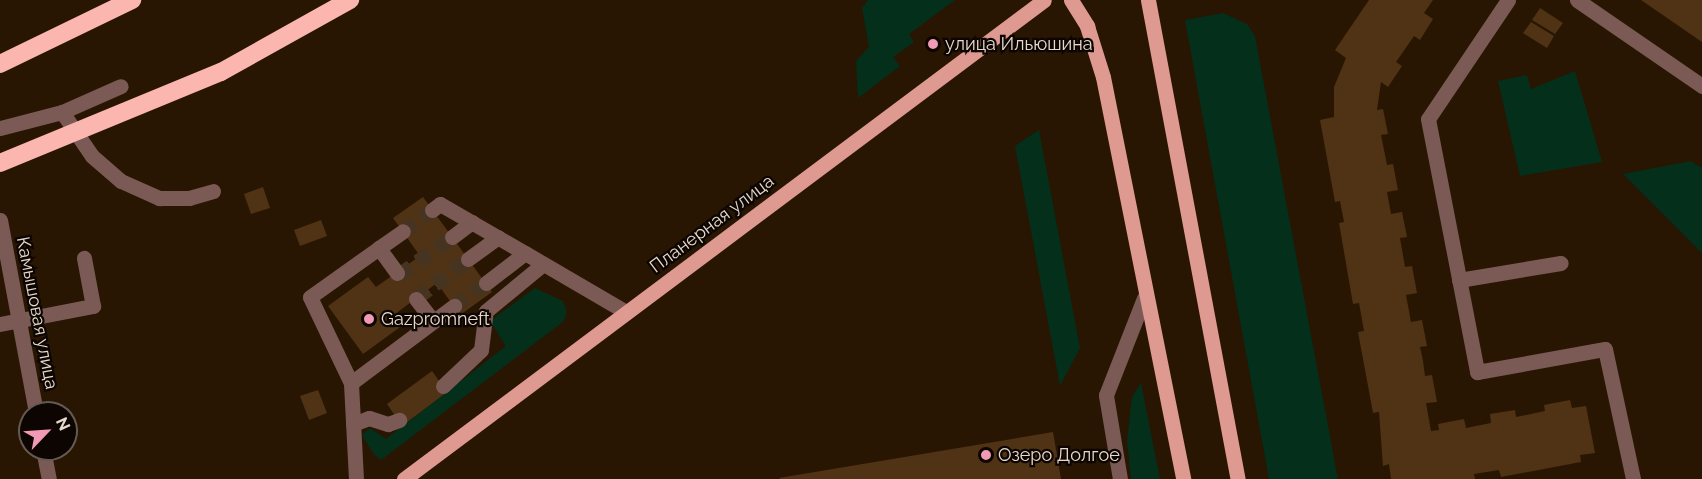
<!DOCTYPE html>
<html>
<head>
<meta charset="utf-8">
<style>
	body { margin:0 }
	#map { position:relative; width:1702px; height:479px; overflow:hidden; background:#291602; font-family:Raleway,sans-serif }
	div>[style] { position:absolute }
	.green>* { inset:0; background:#042f1a }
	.building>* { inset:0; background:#4f3314 }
	.minor-tunnel>* { height:15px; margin-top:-7.5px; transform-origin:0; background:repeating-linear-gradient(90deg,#463320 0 15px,transparent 0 23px) }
	.minor>* { height:15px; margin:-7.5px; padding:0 7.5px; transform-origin:7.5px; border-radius:7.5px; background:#7b5a56 }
	.major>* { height:15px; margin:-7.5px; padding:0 7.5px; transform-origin:7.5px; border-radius:7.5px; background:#de9991 }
	.highway>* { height:18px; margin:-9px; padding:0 9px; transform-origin:9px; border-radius:9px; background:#fbb7af }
	.highway-bridge>* { height:18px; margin:-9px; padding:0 9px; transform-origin:9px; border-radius:9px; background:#fbb7af }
	.dots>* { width:16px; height:16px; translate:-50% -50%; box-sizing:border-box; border:3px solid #0c0501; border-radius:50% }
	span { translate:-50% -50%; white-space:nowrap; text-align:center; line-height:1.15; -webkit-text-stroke:4.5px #0c0501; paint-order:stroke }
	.poi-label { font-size:18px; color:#e7dacd }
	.left { translate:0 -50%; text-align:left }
	.street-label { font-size:18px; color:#e7dacd }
	.north { position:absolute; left:18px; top:401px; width:60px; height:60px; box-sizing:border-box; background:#0c0501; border:2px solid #645a53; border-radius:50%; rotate:65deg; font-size:16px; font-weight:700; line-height:24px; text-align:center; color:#e7dacd }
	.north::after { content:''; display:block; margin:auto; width:21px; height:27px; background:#f09ab5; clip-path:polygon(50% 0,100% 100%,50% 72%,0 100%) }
</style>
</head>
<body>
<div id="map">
	<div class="green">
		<div style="clip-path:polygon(868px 0,955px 0,909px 34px,914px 42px,893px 57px,900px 66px,858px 98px,856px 61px,869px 47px,862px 8px)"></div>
		<div style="clip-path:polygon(1223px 13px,1247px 24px,1255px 36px,1338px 479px,1269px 479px,1185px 20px)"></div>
		<div style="clip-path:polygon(1575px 71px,1602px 162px,1520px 176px,1498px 81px,1527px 75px,1531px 89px)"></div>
		<div style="clip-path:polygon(1039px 130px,1080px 348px,1060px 386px,1015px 146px)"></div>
		<div style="clip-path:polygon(1691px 161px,1702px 168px,1702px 253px,1623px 174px)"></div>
		<div style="clip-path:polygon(535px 288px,563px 301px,567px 311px,564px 321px,381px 460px,373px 453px,362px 435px,370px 428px,386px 439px,506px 346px,490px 321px)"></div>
		<div style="clip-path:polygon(1141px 383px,1160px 479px,1131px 479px,1127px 441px,1132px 397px)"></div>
	</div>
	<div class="building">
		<div style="clip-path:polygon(1369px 0,1433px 0,1424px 13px,1433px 19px,1420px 40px,1414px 36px,1396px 62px,1402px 66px,1388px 87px,1381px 82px,1377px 110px,1383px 109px,1388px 134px,1381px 135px,1387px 165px,1393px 164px,1398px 190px,1387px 192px,1391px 214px,1402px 212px,1407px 237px,1400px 238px,1405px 267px,1412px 266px,1417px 293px,1406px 295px,1411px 322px,1422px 320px,1427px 346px,1420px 347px,1423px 361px,1425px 376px,1432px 375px,1437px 402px,1426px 403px,1431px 431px,1439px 430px,1438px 424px,1464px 419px,1466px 428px,1491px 423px,1490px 414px,1515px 410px,1516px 417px,1531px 414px,1545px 411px,1544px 405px,1570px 400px,1572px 408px,1586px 406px,1595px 453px,1580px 455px,1581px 462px,1501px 477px,1499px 470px,1474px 474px,1475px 479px,1391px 479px,1389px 464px,1383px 466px,1379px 412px,1373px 413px,1358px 332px,1364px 331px,1359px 303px,1353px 304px,1339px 223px,1344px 222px,1340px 201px,1335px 202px,1320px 120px,1334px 117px,1334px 87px,1346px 58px,1335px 50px)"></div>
		<div style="clip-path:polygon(1641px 0,1702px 0,1702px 42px)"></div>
		<div style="clip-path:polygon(1540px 8px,1563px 23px,1555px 34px,1532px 20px)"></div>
		<div style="clip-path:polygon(1531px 22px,1554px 36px,1547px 48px,1523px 33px)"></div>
		<div style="clip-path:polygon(263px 187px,270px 208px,251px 214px,244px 194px)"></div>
		<div style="clip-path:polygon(423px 197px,492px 292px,460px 315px,437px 283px,395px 314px,403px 325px,363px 354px,328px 306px,368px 277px,376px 287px,420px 256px,393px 218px)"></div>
		<div style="clip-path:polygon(321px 220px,327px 236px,300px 246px,294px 230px)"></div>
		<div style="clip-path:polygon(432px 371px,447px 392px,402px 426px,387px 404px)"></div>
		<div style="clip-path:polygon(318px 390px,327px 413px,309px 420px,300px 396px)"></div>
		<div style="clip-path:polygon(1053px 432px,1061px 479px,780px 479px,779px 478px)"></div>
	</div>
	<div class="minor-tunnel">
		<div style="left:403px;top:231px;width:36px;rotate:-36deg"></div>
		<div style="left:399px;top:275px;width:65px;rotate:-35.6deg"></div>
		<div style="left:416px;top:298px;width:65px;rotate:-36.9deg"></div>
		<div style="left:454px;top:306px;width:39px;rotate:-36deg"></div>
	</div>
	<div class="minor">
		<div style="left:1508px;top:0;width:143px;rotate:123.9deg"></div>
		<div style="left:1428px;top:119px;width:258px;rotate:79deg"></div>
		<div style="left:1477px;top:372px;width:130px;rotate:-10.2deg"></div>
		<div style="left:1605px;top:349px;width:133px;rotate:77.8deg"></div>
		<div style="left:1577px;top:0;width:152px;rotate:34.5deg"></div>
		<div style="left:62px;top:112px;width:53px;rotate:55.7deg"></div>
		<div style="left:92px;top:156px;width:38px;rotate:41deg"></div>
		<div style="left:121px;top:181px;width:42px;rotate:24.1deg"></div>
		<div style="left:159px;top:198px;width:30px"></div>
		<div style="left:189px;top:198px;width:25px;rotate:-16deg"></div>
		<div style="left:0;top:128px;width:64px;rotate:-14.5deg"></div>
		<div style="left:62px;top:112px;width:64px;rotate:-23.8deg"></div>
		<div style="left:432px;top:210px;width:10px;rotate:-37deg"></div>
		<div style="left:440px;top:204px;width:98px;rotate:30deg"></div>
		<div style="left:0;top:220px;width:196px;rotate:79.4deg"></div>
		<div style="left:452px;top:237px;width:25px;rotate:-37deg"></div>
		<div style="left:468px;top:259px;width:37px;rotate:-36deg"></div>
		<div style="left:397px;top:273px;width:31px;rotate:-126deg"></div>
		<div style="left:379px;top:248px;width:29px;rotate:-35deg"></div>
		<div style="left:1459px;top:280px;width:103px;rotate:-9.5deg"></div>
		<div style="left:486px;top:283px;width:49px;rotate:-37.6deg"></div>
		<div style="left:525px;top:253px;width:117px;rotate:30.3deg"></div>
		<div style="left:416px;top:299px;width:28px;rotate:52deg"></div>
		<div style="left:0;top:324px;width:95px;rotate:-11deg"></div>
		<div style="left:93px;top:306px;width:49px;rotate:-100.6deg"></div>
		<div style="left:351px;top:383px;width:95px;rotate:-115.5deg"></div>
		<div style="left:310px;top:297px;width:85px;rotate:-35.4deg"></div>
		<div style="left:443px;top:386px;width:52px;rotate:-43.5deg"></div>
		<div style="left:481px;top:350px;width:39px;rotate:-83deg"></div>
		<div style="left:486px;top:311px;width:74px;rotate:-39.5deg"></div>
		<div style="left:353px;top:424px;width:17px;rotate:-21deg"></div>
		<div style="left:369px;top:418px;width:20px;rotate:18deg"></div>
		<div style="left:388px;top:424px;width:12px;rotate:-20deg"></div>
		<div style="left:43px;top:449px;width:31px;rotate:79deg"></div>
		<div style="left:356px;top:479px;width:96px;rotate:-93deg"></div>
		<div style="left:351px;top:383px;width:129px;rotate:-36.8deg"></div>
		<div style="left:1120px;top:479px;width:85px;rotate:-99.5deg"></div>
		<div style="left:1106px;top:395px;width:104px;rotate:-68.6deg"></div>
	</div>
	<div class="major">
		<div style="left:1071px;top:0;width:31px;rotate:58deg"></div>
		<div style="left:1087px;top:26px;width:53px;rotate:72.6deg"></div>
		<div style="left:1103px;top:77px;width:410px;rotate:78.7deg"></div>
		<div style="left:1148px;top:0;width:487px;rotate:79.4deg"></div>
		<div style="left:404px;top:479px;width:799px;rotate:-36.81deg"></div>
	</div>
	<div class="highway">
		<div style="left:0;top:64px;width:147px;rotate:-25.9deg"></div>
	</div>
	<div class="highway-bridge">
		<div style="left:0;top:163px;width:239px;rotate:-22.4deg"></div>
		<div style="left:221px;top:72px;width:148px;rotate:-29.2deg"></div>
	</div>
	<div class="dots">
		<div style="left:933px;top:44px;background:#f09ab5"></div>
		<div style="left:369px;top:319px;background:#f09ab5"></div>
		<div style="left:986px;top:455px;background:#f09ab5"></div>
	</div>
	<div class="poi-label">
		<span class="left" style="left:945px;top:44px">улица Ильюшина</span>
		<span class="left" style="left:381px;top:319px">Gazpromneft</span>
		<span class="left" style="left:998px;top:455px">Озеро Долгое</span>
	</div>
	<div class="street-label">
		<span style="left:712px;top:224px;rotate:-37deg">Планерная улица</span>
		<span style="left:37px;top:313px;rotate:79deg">Камышовая улица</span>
	</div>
	<div class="north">N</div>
</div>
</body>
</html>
